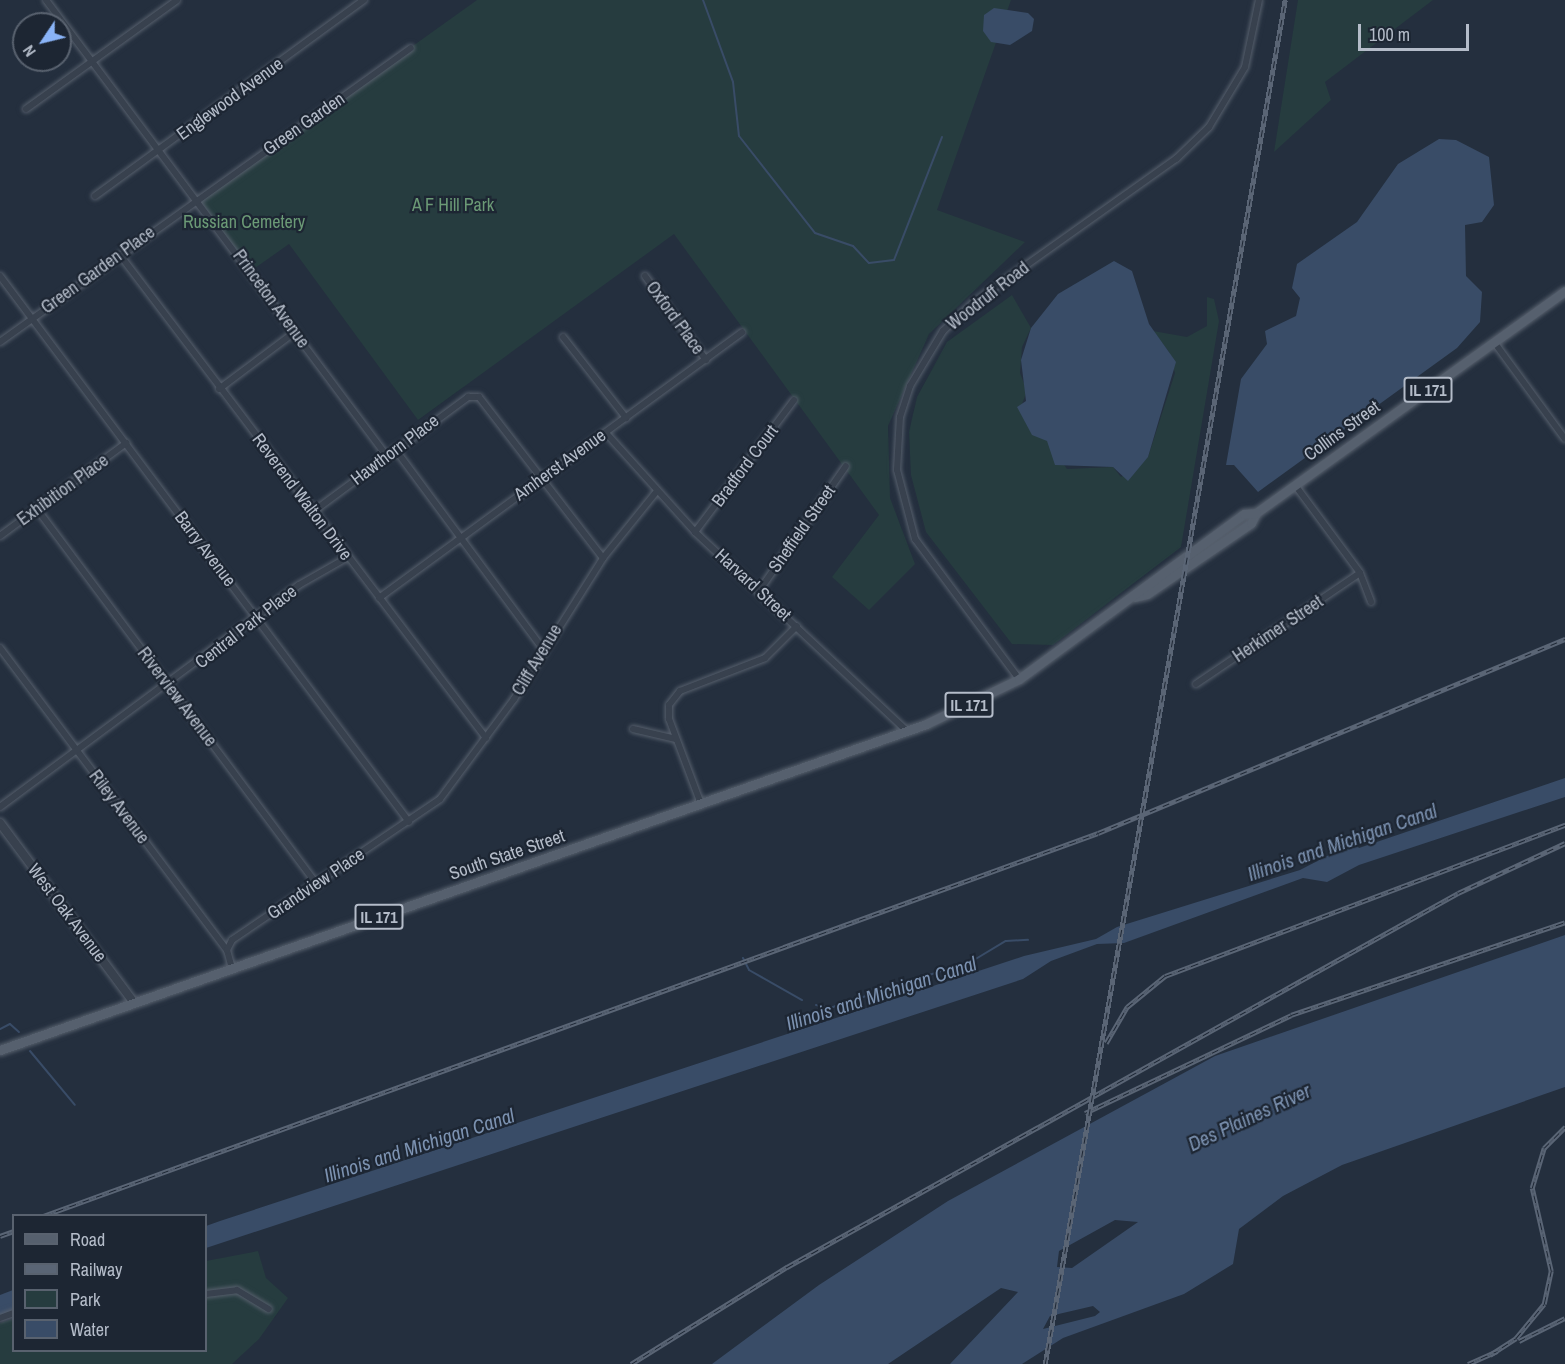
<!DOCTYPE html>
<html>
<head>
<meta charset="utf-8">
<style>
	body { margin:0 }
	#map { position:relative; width:1565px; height:1364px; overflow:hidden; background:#242f3e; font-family:"Archivo Narrow",sans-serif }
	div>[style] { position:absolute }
	.green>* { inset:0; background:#263c3f }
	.water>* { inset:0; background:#394c67 }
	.stream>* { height:2px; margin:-1px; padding:0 1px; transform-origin:1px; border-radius:1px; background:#394c67 }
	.roads { filter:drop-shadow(0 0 2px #565f6c) drop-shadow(0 0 2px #565f6c) }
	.minor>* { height:6px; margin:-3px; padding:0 3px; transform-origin:3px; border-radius:3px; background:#38414e }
	.tertiary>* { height:8px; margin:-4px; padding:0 4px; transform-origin:4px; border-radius:4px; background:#38414e }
	.primary>* { height:9px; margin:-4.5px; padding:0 4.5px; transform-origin:4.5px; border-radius:4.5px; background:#56606e }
	.rail>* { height:4.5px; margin-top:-2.25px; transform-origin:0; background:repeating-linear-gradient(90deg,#1d2633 0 7px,#5a6575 0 14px); box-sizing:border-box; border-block:2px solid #5a6575 }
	span { translate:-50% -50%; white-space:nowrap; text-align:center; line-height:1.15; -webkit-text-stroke:4.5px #1d2633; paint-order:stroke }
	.shield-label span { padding:2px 4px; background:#1d2633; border:2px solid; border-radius:4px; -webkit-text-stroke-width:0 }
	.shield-label { font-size:16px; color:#b4bcc9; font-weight:700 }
	.street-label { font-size:18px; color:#b4bcc9 }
	.park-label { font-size:18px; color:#6b9a76 }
	.water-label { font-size:20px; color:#7c92b1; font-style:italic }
	.legend { position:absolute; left:12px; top:1214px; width:195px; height:138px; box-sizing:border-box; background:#1d2633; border:2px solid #59626f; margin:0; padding:8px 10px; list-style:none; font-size:18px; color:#b4bcc9 }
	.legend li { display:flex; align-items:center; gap:12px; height:30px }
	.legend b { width:30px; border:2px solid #59626f }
	.north { position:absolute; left:12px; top:12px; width:60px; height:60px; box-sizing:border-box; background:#1d2633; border:2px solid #59626f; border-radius:50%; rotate:235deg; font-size:16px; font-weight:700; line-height:24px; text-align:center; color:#b4bcc9 }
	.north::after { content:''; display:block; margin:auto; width:21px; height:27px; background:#8ab4f8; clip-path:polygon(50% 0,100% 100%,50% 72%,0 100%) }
	.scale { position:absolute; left:1358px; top:24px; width:111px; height:27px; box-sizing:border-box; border:3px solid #b4bcc9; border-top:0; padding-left:8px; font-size:18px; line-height:21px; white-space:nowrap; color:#b4bcc9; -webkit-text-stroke:4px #1d2633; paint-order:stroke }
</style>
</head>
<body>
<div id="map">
	<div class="green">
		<div style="clip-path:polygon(477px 0,1011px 0,937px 210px,1025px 242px,929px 334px,888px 426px,890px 498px,915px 564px,869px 610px,832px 577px,879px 515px,674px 234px,418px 420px,289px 244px,251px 271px,199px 199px)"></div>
		<div style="clip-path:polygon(1298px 0,1433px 0,1325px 82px,1331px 100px,1274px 152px)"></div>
		<div style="clip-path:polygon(1012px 295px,1031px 328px,1022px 347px,1020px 373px,1027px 391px,1022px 404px,1067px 469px,1113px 467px,1121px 477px,1148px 457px,1175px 373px,1169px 352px,1153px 331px,1187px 337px,1207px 326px,1207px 297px,1214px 299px,1219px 321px,1181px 547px,1053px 645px,1012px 644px,926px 532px,911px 475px,909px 432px,917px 397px,947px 342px)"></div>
		<div style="clip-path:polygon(258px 1251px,266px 1278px,288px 1298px,259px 1339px,232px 1364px,0 1364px,0 1323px,13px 1319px,14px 1350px,206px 1350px,206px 1261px)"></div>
	</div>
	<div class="water">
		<div style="clip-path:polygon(994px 8px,1028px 13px,1034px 19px,1032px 31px,1010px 45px,991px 42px,983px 31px,984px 15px)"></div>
		<div style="clip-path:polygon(1439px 139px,1456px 140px,1489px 157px,1494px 205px,1482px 222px,1465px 225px,1466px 276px,1482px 292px,1480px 322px,1457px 348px,1258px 492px,1234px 465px,1226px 465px,1241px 379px,1267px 344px,1265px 331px,1296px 316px,1300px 298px,1292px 288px,1297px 264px,1357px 222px,1398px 164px)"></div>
		<div style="clip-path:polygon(1114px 261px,1132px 271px,1149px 324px,1176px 362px,1148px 457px,1128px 481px,1113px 467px,1055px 465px,1047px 441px,1032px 435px,1017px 407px,1026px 401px,1021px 360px,1031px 328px,1058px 294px)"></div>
		<div style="clip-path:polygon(1565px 778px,1565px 797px,1359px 865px,1327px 882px,1303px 878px,1124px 943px,1097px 944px,1051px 961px,1023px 979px,206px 1248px,206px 1226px,220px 1221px,1024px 956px,1096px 939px,1117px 927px,1300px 870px,1354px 842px,1359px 848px)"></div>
		<div style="clip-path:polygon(evenodd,1565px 935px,1565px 1087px,1342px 1165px,1283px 1196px,1239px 1229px,1233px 1264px,1184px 1294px,1063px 1338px,1022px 1364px,950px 1364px,1018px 1292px,1001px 1288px,888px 1364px,712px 1364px,819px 1285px,948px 1201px,1215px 1056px,1565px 935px,1115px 1220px,1138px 1222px,1072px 1268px,1057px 1267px,1059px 1251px,1115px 1220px,1565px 935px,1093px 1306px,1100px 1312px,1095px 1316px,1043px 1329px,1050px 1316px,1093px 1306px)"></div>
		<div style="clip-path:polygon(13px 1290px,13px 1311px,0 1316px,0 1295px)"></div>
	</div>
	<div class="stream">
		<div style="left:703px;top:0;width:87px;rotate:69.9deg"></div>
		<div style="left:733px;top:82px;width:54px;rotate:83.7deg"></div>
		<div style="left:739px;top:136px;width:123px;rotate:51.9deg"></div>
		<div style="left:815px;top:233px;width:40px;rotate:18.9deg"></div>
		<div style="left:853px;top:246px;width:23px;rotate:47deg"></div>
		<div style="left:869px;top:263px;width:25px;rotate:-7deg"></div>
		<div style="left:894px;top:260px;width:132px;rotate:-68.7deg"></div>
		<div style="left:743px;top:958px;width:13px;rotate:63deg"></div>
		<div style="left:749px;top:970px;width:61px;rotate:29.5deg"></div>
		<div style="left:816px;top:1005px;width:14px;rotate:12deg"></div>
		<div style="left:830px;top:1008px;width:152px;rotate:-18.4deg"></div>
		<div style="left:974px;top:960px;width:37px;rotate:-31deg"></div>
		<div style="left:1006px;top:941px;width:22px;rotate:-3deg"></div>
		<div style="left:0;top:1029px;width:11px;rotate:-27deg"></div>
		<div style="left:10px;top:1024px;width:12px;rotate:42deg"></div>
		<div style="left:30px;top:1051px;width:70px;rotate:50.2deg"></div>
	</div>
	<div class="roads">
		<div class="minor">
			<div style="left:46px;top:0;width:568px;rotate:53.23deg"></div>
			<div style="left:26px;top:109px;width:186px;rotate:-35.8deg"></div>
			<div style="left:95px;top:196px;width:333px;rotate:-36.1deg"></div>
			<div style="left:120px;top:255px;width:606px;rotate:52.85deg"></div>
			<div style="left:0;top:276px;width:682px;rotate:53.16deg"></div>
			<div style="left:645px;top:276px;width:104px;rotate:54deg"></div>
			<div style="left:563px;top:337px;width:103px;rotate:52.1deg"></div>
			<div style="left:0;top:342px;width:505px;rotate:-35.58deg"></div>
			<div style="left:1494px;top:342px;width:120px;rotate:53.8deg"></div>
			<div style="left:219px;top:389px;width:95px;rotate:-36.9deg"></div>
			<div style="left:606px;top:433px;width:133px;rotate:48deg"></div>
			<div style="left:695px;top:532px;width:291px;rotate:43.2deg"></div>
			<div style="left:395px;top:449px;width:249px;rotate:53.5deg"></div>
			<div style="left:1295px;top:485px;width:109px;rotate:53.5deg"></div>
			<div style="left:1360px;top:573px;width:31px;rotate:69deg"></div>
			<div style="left:37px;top:509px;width:469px;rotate:53.3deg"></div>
			<div style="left:314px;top:511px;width:192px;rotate:-36.5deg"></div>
			<div style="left:468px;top:397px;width:11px"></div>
			<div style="left:479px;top:397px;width:203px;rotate:52.4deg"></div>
			<div style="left:695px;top:532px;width:165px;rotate:-53.1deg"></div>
			<div style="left:0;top:536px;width:157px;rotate:-36.4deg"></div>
			<div style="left:759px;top:591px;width:152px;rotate:-55.2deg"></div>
			<div style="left:379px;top:598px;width:450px;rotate:-36.2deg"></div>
			<div style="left:0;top:648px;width:378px;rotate:53.1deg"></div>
			<div style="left:227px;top:950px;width:20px;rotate:75deg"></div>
			<div style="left:1019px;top:679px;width:174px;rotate:-126.6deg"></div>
			<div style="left:915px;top:539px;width:71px;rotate:-104.6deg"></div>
			<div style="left:897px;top:470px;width:53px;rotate:-86.8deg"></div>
			<div style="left:900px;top:417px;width:33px;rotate:-72deg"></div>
			<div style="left:910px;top:386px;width:64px;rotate:-59deg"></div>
			<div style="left:943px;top:331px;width:41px;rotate:-43deg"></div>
			<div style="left:973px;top:303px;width:249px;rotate:-35.4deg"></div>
			<div style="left:1176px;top:159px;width:46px;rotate:-44.1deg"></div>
			<div style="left:1209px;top:127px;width:70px;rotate:-59deg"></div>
			<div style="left:1245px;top:67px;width:68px;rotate:-78.2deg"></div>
			<div style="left:1196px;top:684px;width:198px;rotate:-34.1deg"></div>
			<div style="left:633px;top:729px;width:44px;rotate:13.1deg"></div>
			<div style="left:701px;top:804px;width:91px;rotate:-110.6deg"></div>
			<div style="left:669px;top:719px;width:14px;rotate:-90deg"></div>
			<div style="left:669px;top:705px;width:18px;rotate:-52deg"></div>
			<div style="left:680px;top:691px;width:91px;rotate:-21.2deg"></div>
			<div style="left:765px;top:658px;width:45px;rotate:-45deg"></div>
			<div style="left:0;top:807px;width:372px;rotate:-36.6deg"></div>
			<div style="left:299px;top:585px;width:56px;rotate:-29.7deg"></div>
			<div style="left:227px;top:950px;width:11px;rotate:-63deg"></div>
			<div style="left:232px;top:940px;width:251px;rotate:-34.1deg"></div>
			<div style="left:440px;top:799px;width:124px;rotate:-53.5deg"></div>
			<div style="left:514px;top:699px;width:167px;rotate:-57.7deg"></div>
			<div style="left:603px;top:558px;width:86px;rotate:-51.1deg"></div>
			<div style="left:206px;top:1294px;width:31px;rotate:-7deg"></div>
			<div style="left:237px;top:1290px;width:37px;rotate:31deg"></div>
			<div style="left:0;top:1318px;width:15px;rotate:-20deg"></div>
		</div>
		<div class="tertiary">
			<div style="left:0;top:823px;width:224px;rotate:53.3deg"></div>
		</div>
		<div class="primary">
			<div style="left:1135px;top:597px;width:12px;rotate:-14deg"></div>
			<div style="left:1147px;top:594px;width:126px;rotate:-34.3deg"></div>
			<div style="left:1251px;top:523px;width:11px;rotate:-63deg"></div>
			<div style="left:1256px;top:513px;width:380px;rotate:-35.7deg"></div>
			<div style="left:0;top:1050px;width:982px;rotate:-19.39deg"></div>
			<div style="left:926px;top:724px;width:103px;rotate:-25.8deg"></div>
			<div style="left:1019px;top:679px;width:279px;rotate:-36.3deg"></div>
			<div style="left:1244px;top:514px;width:12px;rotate:-5deg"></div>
		</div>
	</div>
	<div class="rail">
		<div style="left:1106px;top:1043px;width:42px;rotate:-59.7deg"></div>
		<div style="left:1127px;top:1007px;width:49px;rotate:-39.2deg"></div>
		<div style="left:1165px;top:976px;width:428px;rotate:-20.7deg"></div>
		<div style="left:1085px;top:1113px;width:228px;rotate:-25.4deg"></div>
		<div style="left:1291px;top:1015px;width:289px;rotate:-18.7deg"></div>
		<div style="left:43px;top:1216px;width:1122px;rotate:-19.95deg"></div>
		<div style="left:1098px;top:833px;width:506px;rotate:-22.56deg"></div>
		<div style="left:0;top:1236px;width:15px;rotate:-20deg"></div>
		<div style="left:1519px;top:1341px;width:51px;rotate:-26.6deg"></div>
		<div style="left:1490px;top:1355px;width:31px;rotate:-33deg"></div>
		<div style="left:1516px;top:1338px;width:44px;rotate:-50.5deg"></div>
		<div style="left:1544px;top:1304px;width:34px;rotate:-78deg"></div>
		<div style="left:1551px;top:1271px;width:85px;rotate:-102.9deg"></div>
		<div style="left:1532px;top:1188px;width:42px;rotate:-73.3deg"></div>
		<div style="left:1544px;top:1148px;width:30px;rotate:-45deg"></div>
		<div style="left:631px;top:1364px;width:184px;rotate:-31.9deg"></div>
		<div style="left:787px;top:1267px;width:768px;rotate:-29.13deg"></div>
		<div style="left:1458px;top:893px;width:118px;rotate:-25deg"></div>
		<div style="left:1045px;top:1364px;width:1385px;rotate:-80.02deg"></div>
		<div style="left:1468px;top:1364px;width:32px;rotate:-24deg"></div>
	</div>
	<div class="shield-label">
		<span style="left:1428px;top:390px">IL 171</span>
		<span style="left:969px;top:705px">IL 171</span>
		<span style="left:379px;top:917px">IL 171</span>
	</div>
	<div class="street-label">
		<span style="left:230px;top:99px;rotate:-36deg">Englewood Avenue</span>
		<span style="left:304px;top:124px;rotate:-35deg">Green Garden</span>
		<span style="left:98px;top:270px;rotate:-36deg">Green Garden Place</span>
		<span style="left:988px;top:296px;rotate:-38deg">Woodruff Road</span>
		<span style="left:271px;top:299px;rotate:54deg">Princeton Avenue</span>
		<span style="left:675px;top:318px;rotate:54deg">Oxford Place</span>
		<span style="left:1342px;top:431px;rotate:-36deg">Collins Street</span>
		<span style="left:395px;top:450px;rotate:-37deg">Hawthorn Place</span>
		<span style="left:560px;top:465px;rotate:-36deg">Amherst Avenue</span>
		<span style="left:745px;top:466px;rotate:-53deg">Bradford Court</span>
		<span style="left:63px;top:490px;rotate:-36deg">Exhibition Place</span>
		<span style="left:302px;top:497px;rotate:53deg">Reverend Walton Drive</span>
		<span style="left:802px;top:529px;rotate:-55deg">Sheffield Street</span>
		<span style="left:205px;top:549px;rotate:53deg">Barry Avenue</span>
		<span style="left:753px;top:585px;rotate:43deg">Harvard Street</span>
		<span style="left:246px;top:627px;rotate:-38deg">Central Park Place</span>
		<span style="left:1278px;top:629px;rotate:-34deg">Herkimer Street</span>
		<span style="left:537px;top:660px;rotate:-59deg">Cliff Avenue</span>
		<span style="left:177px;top:697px;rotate:53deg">Riverview Avenue</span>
		<span style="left:119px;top:807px;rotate:53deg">Riley Avenue</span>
		<span style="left:507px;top:855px;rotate:-19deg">South State Street</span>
		<span style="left:316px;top:884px;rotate:-34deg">Grandview Place</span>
		<span style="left:67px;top:913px;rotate:53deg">West Oak Avenue</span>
	</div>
	<div class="park-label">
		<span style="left:453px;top:205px">A F Hill Park</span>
		<span style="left:244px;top:222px">Russian Cemetery</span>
	</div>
	<div class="water-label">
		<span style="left:1342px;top:842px;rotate:-19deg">Illinois and Michigan Canal</span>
		<span style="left:881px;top:993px;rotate:-18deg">Illinois and Michigan Canal</span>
		<span style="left:1249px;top:1117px;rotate:-25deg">Des Plaines River</span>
		<span style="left:419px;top:1145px;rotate:-18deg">Illinois and Michigan Canal</span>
	</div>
	<ul class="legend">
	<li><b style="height:8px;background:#56606e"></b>Road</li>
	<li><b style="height:8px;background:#5a6575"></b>Railway</li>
	<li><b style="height:16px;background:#263c3f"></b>Park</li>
	<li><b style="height:16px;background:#394c67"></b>Water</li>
	</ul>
	<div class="north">N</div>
	<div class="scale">100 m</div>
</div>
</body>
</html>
